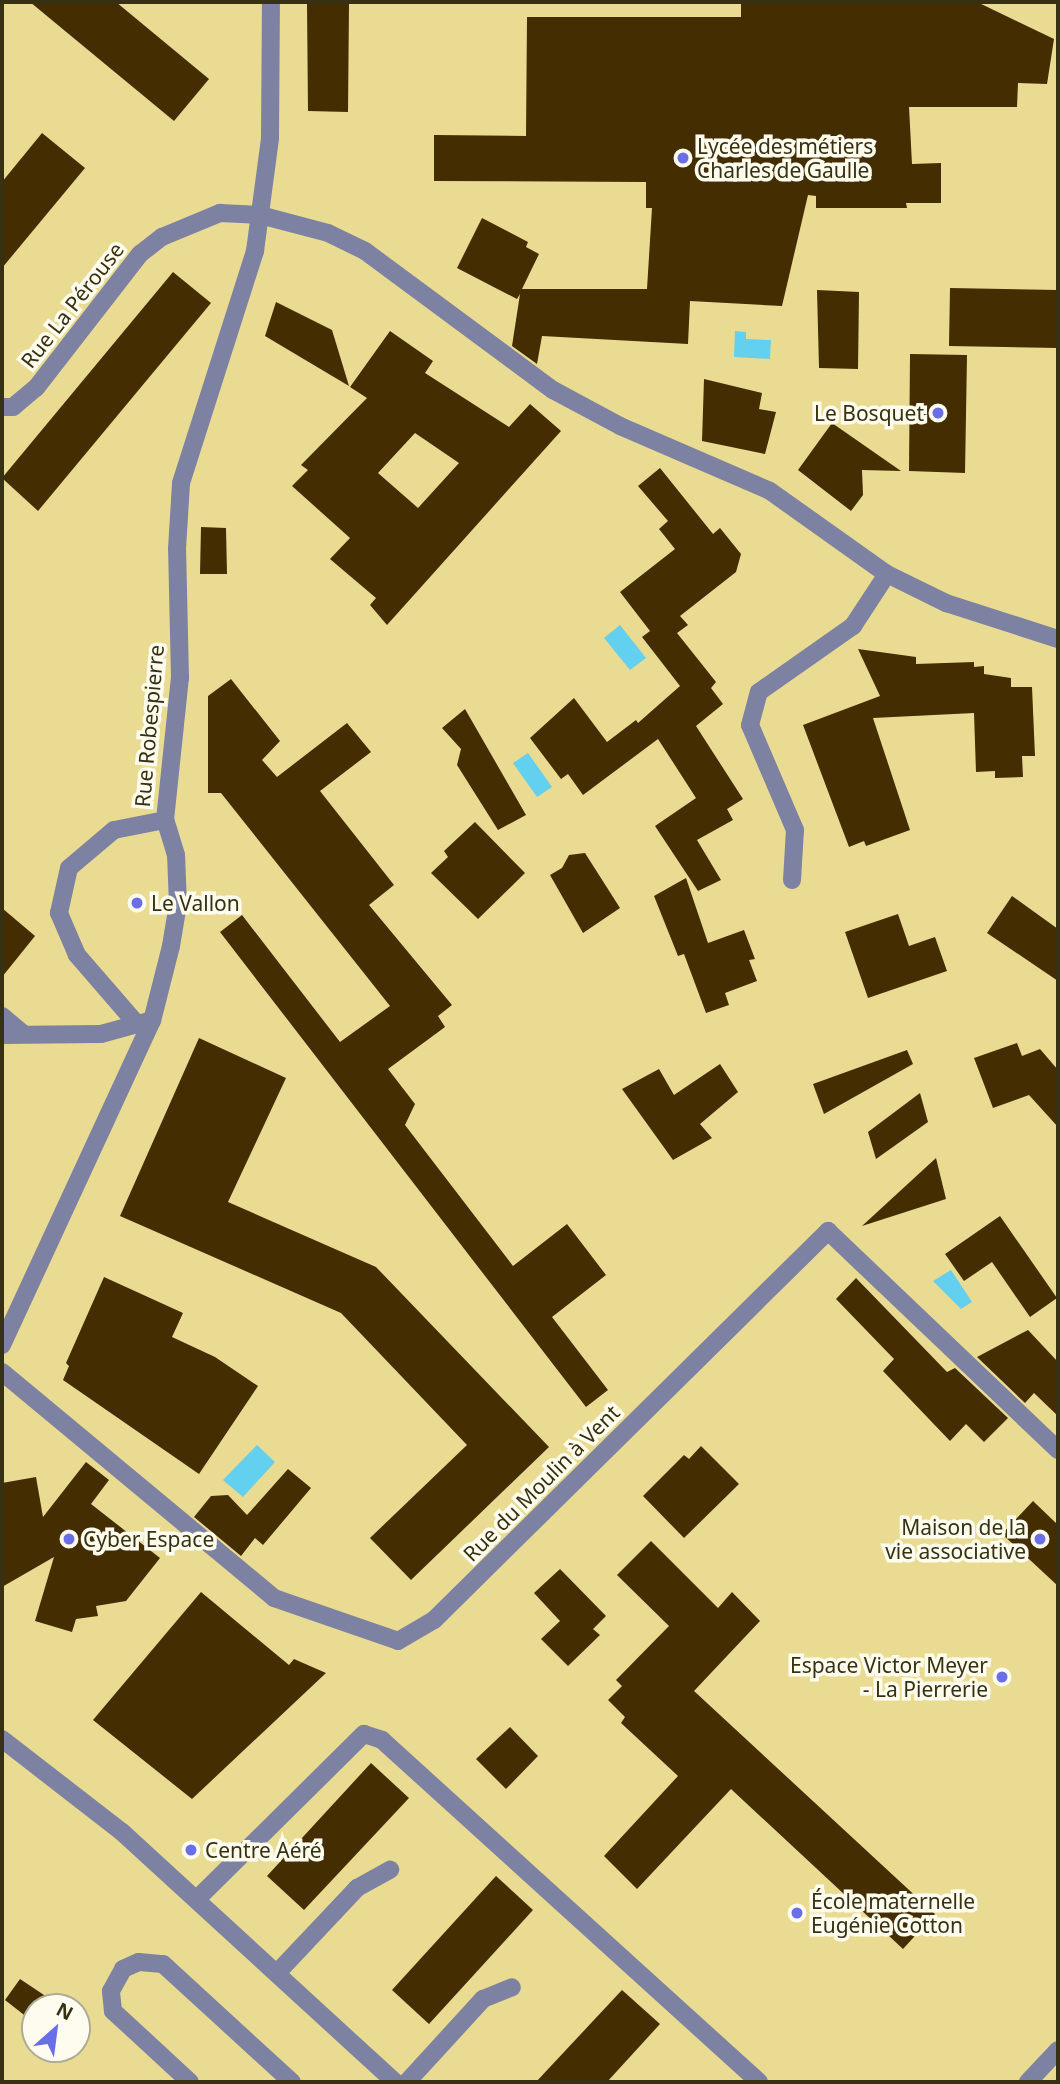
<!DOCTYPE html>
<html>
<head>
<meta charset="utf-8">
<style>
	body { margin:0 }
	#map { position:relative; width:1060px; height:2084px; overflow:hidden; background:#eadb93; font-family:"Noto Sans",sans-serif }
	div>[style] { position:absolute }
	.water>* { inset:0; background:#62d0ee }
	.building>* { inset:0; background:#432d01 }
	.minor>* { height:18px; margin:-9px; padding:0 9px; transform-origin:9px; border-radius:9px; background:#7d82a2 }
	.dots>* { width:19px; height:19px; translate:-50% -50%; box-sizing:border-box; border:4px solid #fefcee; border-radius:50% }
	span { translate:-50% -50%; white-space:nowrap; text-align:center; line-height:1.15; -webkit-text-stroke:7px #fefcee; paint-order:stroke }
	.poi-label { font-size:21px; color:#373113 }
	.left { translate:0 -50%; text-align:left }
	.right { translate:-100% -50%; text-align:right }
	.street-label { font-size:21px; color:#373113 }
	.frame { position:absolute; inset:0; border:4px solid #373113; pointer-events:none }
	.north { position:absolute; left:21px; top:1993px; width:70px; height:70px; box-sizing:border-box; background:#fefcee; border:2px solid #aeab96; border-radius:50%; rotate:28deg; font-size:19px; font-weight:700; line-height:28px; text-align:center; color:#373113 }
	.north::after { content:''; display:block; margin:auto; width:24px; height:32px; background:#6a6ee7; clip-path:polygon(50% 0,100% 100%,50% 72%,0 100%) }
</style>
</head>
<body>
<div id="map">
	<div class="water">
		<div style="clip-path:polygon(735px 331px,746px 332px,746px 339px,771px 340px,770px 359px,734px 357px)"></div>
		<div style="clip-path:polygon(620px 625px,646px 658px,630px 670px,604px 638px)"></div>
		<div style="clip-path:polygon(528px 753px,552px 787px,537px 797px,513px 763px)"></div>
		<div style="clip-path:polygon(951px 1270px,972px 1302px,961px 1309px,933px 1281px)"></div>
		<div style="clip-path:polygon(257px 1445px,275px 1462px,243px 1497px,223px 1480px)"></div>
	</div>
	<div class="building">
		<div style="clip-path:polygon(30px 2px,116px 2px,209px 79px,174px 121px)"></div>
		<div style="clip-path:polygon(307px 2px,349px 2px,348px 112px,308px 111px)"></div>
		<div style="clip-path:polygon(741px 2px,977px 2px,1054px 39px,1047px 84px,1018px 83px,1017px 107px,909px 107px,912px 164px,941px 163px,941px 203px,906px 203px,907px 208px,816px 208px,816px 196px,808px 195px,782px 306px,690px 301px,688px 344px,542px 336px,537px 364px,512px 346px,520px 294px,517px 299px,457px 268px,482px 218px,528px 242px,526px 247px,539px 254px,522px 289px,647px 289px,652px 208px,646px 208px,646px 182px,434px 181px,434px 135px,526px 136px,527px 17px,741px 17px)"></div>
		<div style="clip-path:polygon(42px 133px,85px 168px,2px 268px,2px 182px)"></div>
		<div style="clip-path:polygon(173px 272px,211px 303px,38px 511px,2px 478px)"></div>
		<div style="clip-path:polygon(950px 288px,1058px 290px,1058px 348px,949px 346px)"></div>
		<div style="clip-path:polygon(817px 290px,859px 292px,858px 369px,819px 368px)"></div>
		<div style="clip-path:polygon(276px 302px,332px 330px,349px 386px,265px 336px)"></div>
		<div style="clip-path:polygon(evenodd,390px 331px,433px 361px,425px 373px,509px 427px,530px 404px,561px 431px,387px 625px,370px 605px,376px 598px,330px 559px,350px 538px,292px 486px,308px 470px,301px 465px,367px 398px,350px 387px,390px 331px,415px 433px,459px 463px,418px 508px,378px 473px,415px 433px)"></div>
		<div style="clip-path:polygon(910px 354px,967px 355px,965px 473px,909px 471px)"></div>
		<div style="clip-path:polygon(704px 379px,762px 393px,759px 409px,776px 412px,765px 454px,702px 441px)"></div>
		<div style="clip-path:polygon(832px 423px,901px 471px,862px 470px,863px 495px,851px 511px,798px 470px)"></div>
		<div style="clip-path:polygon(660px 468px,713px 534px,720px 528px,741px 554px,736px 572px,680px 616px,688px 625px,677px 633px,716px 682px,711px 688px,723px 704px,696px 726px,743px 799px,727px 809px,733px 820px,697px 840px,721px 880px,698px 891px,655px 826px,696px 798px,658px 739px,583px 795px,568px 774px,561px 779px,530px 738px,574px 698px,607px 742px,636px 720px,638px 723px,680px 686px,642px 637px,650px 631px,620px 592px,675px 549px,659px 529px,668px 521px,638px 486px)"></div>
		<div style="clip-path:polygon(201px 527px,226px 528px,227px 574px,200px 574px)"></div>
		<div style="clip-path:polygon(858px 649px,916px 657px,916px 664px,974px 662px,974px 667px,984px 666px,984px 674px,1011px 678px,1011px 687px,1032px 687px,1035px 756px,1022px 756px,1023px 777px,995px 778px,995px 771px,976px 772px,974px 713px,873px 718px,910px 830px,866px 846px,864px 841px,849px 847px,803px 725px,880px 696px)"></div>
		<div style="clip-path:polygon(231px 679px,280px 741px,262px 760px,277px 777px,347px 723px,371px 752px,320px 791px,394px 885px,369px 905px,452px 1005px,438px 1016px,445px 1027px,388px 1069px,415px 1104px,405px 1125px,513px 1266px,567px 1224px,606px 1275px,552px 1317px,608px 1390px,586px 1407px,220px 932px,242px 915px,340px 1042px,390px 1006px,221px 793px,208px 793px,208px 696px)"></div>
		<div style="clip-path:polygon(465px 709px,526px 815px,498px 830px,457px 765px,461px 749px,442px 728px)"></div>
		<div style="clip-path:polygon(475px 822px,525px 873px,478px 919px,431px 873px,448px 857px,444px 851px)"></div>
		<div style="clip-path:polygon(585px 853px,620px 908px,583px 933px,550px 875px,562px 868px,569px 855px)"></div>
		<div style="clip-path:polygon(686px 878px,708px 943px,744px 930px,755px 959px,749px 960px,757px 981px,725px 993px,729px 1005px,706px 1013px,684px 954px,678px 956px,654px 896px)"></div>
		<div style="clip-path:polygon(1012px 896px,1058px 929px,1058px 981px,987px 933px)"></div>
		<div style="clip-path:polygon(2px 908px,35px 936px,2px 977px)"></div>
		<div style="clip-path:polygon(898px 914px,909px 946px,935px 937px,947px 971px,868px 998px,845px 932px)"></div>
		<div style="clip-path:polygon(199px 1038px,286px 1078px,228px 1202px,376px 1267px,549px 1447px,411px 1580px,370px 1538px,467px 1445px,341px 1313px,120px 1216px)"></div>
		<div style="clip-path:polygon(1017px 1043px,1022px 1056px,1040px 1049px,1058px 1070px,1058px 1127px,1029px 1095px,993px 1108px,974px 1058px)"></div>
		<div style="clip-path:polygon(907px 1050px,913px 1064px,824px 1114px,813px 1084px)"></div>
		<div style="clip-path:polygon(720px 1064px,738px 1092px,700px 1124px,712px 1138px,673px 1160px,622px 1089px,659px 1069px,674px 1095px)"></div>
		<div style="clip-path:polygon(920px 1093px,928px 1122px,876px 1159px,868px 1132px)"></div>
		<div style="clip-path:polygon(936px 1158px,946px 1199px,862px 1226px)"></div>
		<div style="clip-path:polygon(1000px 1216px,1057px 1298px,1030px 1317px,992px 1262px,964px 1281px,945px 1254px)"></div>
		<div style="clip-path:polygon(104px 1277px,183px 1313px,172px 1337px,215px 1357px,258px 1386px,199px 1474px,63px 1380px,69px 1366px,66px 1363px)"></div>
		<div style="clip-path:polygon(856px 1278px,947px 1372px,955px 1368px,1008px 1418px,984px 1442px,966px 1424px,950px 1441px,883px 1371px,894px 1359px,836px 1299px)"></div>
		<div style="clip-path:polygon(1028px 1330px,1058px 1362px,1058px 1416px,1034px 1393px,1025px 1403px,977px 1357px)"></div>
		<div style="clip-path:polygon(701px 1446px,739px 1484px,684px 1538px,643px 1496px,684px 1455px,689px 1459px)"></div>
		<div style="clip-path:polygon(86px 1462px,109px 1480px,91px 1504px,160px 1558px,126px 1601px,96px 1606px,98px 1616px,76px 1619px,72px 1632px,35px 1621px,54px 1557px,2px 1587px,2px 1483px,36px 1477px,43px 1517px)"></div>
		<div style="clip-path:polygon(288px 1469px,311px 1488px,263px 1545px,255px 1538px,241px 1556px,194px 1517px,211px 1496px,228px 1495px,247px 1515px)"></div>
		<div style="clip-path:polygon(1033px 1501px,1058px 1525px,1058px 1586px,1002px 1534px)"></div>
		<div style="clip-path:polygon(651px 1541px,718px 1608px,732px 1592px,760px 1621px,694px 1691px,935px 1914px,903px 1949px,731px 1789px,637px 1889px,604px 1856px,678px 1776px,621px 1723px,625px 1717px,608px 1700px,622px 1686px,616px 1680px,669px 1626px,617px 1575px)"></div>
		<div style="clip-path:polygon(560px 1569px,606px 1616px,593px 1629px,600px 1635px,568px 1666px,541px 1639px,560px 1621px,534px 1593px)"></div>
		<div style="clip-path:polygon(201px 1592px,289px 1665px,294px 1659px,326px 1673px,192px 1799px,93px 1720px)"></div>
		<div style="clip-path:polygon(510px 1727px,538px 1756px,506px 1789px,476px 1759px)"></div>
		<div style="clip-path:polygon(371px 1763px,409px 1798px,304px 1910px,267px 1876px)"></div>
		<div style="clip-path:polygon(496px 1876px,533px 1910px,429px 2024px,392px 1990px)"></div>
		<div style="clip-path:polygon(20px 1979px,50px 1999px,35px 2007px,28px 2018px,5px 2000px)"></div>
		<div style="clip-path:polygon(622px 1990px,660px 2024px,607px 2082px,536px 2082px)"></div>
	</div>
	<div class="minor">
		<div style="left:2px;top:407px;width:11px"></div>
		<div style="left:13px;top:407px;width:30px;rotate:-40deg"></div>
		<div style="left:36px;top:388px;width:170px;rotate:-52.2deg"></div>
		<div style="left:140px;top:254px;width:28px;rotate:-38deg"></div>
		<div style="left:162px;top:237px;width:63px;rotate:-22.5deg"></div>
		<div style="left:220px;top:213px;width:40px;rotate:2.9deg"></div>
		<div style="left:260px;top:215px;width:70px;rotate:14.8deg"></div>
		<div style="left:328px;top:233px;width:41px;rotate:25.9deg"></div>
		<div style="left:365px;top:251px;width:234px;rotate:36.5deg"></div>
		<div style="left:553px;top:390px;width:76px;rotate:28.2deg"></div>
		<div style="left:620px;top:426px;width:163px;rotate:23.4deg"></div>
		<div style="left:770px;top:491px;width:143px;rotate:35.4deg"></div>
		<div style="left:887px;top:574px;width:66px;rotate:26.2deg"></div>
		<div style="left:946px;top:603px;width:118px;rotate:17.8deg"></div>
		<div style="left:792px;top:880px;width:50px;rotate:-86.6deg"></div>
		<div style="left:795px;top:830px;width:114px;rotate:-113.2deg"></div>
		<div style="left:750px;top:725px;width:34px;rotate:-75deg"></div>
		<div style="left:759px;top:692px;width:115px;rotate:-35.1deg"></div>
		<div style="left:853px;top:626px;width:62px;rotate:-56.8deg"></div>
		<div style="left:2px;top:1016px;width:26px;rotate:40deg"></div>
		<div style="left:135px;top:1022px;width:89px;rotate:-130.9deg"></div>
		<div style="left:77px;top:955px;width:46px;rotate:-113.2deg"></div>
		<div style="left:59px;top:913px;width:46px;rotate:-77.5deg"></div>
		<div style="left:69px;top:868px;width:59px;rotate:-40.2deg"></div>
		<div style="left:114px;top:830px;width:52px;rotate:-11.1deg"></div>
		<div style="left:2px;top:1035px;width:99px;rotate:-0.6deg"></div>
		<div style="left:101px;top:1034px;width:46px;rotate:-15.3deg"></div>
		<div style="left:2px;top:1345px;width:357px;rotate:-65.2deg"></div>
		<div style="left:152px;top:1021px;width:77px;rotate:-75.8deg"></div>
		<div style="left:171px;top:946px;width:43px;rotate:-80.5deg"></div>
		<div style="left:178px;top:904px;width:49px;rotate:-92.3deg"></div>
		<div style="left:176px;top:855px;width:37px;rotate:-107deg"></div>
		<div style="left:165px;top:820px;width:143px;rotate:-84deg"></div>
		<div style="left:180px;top:678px;width:129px;rotate:-91.3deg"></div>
		<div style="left:177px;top:549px;width:66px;rotate:-86.5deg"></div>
		<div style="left:181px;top:483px;width:244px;rotate:-72.3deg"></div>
		<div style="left:255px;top:251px;width:114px;rotate:-82.4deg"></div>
		<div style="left:270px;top:138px;width:136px;rotate:-89.6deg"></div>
		<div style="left:2px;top:1372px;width:354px;rotate:39.7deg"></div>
		<div style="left:274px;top:1598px;width:131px;rotate:19.1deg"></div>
		<div style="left:398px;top:1641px;width:42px;rotate:-30.3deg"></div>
		<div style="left:434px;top:1620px;width:554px;rotate:-44.63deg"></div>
		<div style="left:828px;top:1231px;width:318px;rotate:43.6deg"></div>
		<div style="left:2px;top:1739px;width:152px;rotate:37.8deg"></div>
		<div style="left:122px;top:1832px;width:370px;rotate:42.5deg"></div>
		<div style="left:197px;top:1899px;width:235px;rotate:-44.7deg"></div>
		<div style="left:364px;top:1734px;width:19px;rotate:18deg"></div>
		<div style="left:382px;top:1740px;width:509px;rotate:42.21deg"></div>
		<div style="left:277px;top:1973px;width:117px;rotate:-46.7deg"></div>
		<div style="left:357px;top:1888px;width:38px;rotate:-29deg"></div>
		<div style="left:190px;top:2082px;width:105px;rotate:-137.3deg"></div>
		<div style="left:113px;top:2011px;width:20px;rotate:-96deg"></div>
		<div style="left:111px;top:1991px;width:25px;rotate:-61deg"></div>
		<div style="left:123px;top:1969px;width:17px;rotate:-24deg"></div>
		<div style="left:139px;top:1962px;width:24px;rotate:5deg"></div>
		<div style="left:163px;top:1964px;width:175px;rotate:42.5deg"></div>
		<div style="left:407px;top:2082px;width:113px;rotate:-47.5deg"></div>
		<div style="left:483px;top:1999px;width:31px;rotate:-22deg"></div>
		<div style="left:1028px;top:2082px;width:44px;rotate:-46.8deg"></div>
	</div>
	<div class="dots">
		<div style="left:683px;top:158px;background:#6a6ee7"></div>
		<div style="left:938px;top:413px;background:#6a6ee7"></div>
		<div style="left:137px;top:903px;background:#6a6ee7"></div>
		<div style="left:69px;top:1539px;background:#6a6ee7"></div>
		<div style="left:1040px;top:1539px;background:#6a6ee7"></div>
		<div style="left:1002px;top:1677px;background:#6a6ee7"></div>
		<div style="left:191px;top:1850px;background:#6a6ee7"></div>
		<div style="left:797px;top:1913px;background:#6a6ee7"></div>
	</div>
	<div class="poi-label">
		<span class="left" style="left:697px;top:158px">Lycée des métiers<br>Charles de Gaulle</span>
		<span class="right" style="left:924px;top:413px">Le Bosquet</span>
		<span class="left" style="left:151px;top:903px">Le Vallon</span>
		<span class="right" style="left:1026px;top:1539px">Maison de la<br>vie associative</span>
		<span class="left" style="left:83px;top:1539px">Cyber Espace</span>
		<span class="right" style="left:988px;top:1677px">Espace Victor Meyer<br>- La Pierrerie</span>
		<span class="left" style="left:205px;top:1850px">Centre Aéré</span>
		<span class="left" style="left:811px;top:1913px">École maternelle<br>Eugénie Cotton</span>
	</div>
	<div class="street-label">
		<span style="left:72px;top:305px;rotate:-52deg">Rue La Pérouse</span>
		<span style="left:149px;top:726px;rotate:-85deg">Rue Robespierre</span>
		<span style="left:541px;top:1483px;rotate:-45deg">Rue du Moulin à Vent</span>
	</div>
	<div class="frame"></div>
	<div class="north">N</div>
</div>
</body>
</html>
